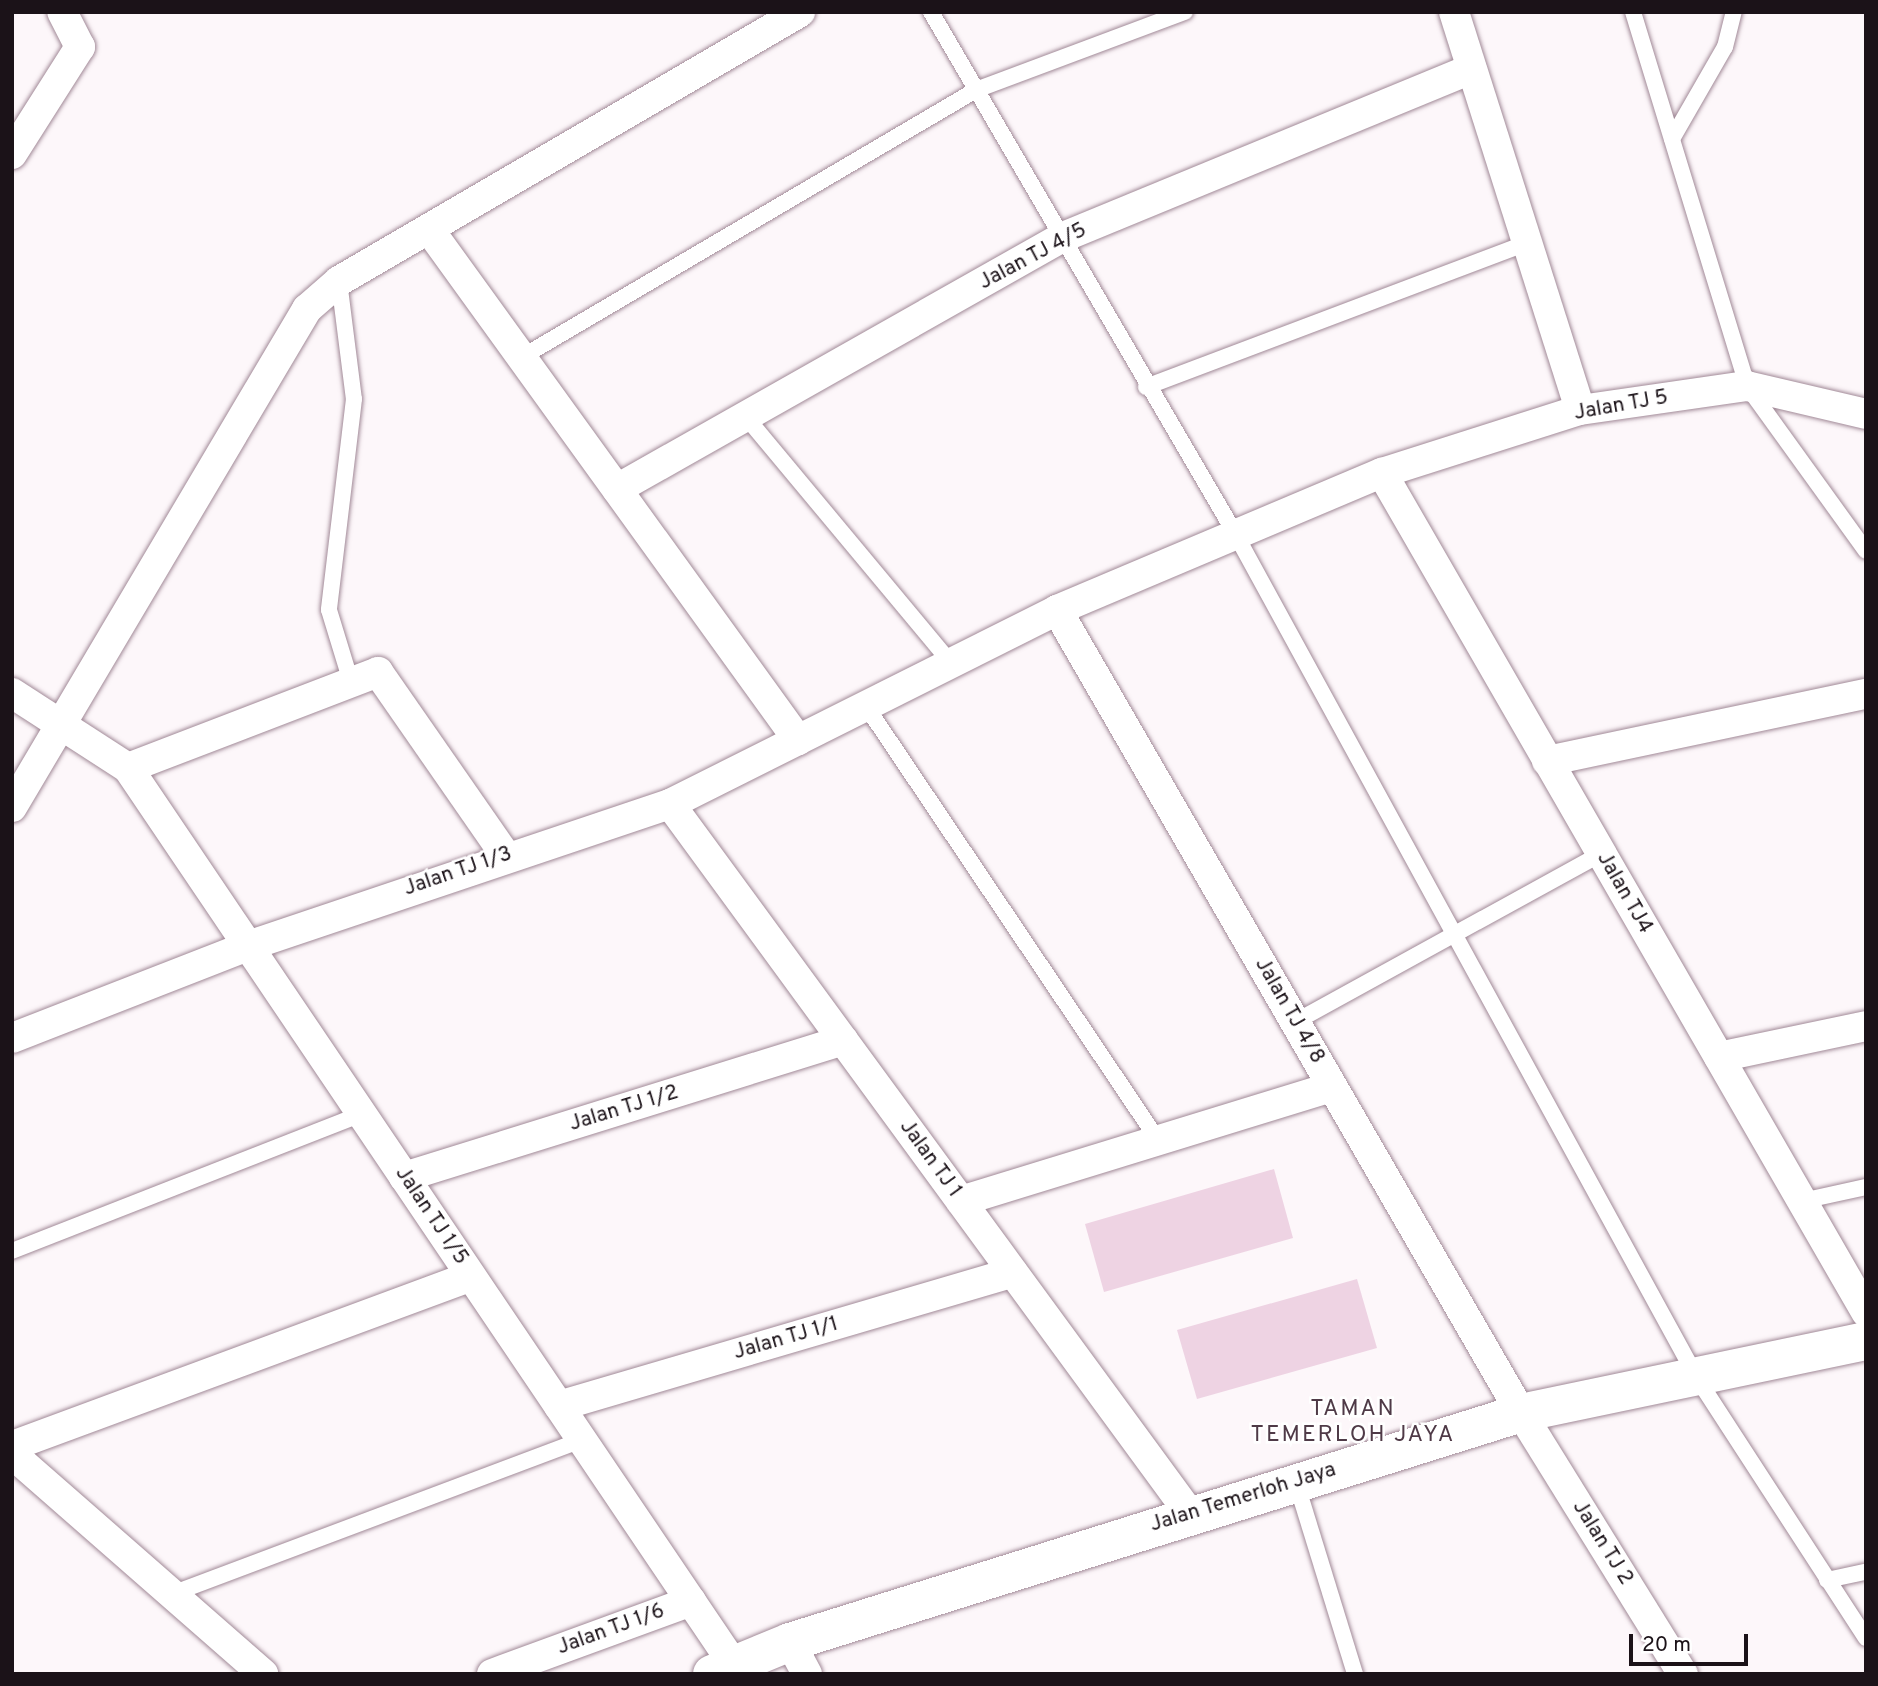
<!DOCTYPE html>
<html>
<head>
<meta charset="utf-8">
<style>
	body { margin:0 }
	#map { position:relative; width:1878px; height:1686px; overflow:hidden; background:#fdf7fa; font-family:Overpass,sans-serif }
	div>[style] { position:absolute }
	.building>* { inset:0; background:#eed3e3 }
	.roads { filter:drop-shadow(0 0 2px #a18997) drop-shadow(0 0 2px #a18997) }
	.service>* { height:16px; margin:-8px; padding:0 8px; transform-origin:8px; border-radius:8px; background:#fff }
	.minor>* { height:30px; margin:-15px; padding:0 15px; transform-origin:15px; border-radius:15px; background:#fff }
	.tertiary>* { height:38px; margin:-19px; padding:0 19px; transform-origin:19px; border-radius:19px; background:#fff }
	span { translate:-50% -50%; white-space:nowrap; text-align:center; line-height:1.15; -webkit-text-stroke:5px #fff; paint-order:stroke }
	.street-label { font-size:21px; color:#1b1218 }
	.neighbourhood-label { font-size:23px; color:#4f3a47; letter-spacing:2px }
	.frame { position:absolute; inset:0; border:14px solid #1b1218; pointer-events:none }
	.scale { position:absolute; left:1629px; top:1634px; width:119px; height:32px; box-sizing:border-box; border:4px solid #1b1218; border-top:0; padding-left:9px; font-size:21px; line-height:24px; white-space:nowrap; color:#1b1218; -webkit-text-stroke:5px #fff; paint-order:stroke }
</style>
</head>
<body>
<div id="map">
	<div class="building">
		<div style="clip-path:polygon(1274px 1169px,1293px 1238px,1104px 1292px,1085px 1224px)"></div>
		<div style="clip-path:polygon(1357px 1279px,1377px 1348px,1197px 1399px,1177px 1330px)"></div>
	</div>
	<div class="roads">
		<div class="service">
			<div style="left:931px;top:12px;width:605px;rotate:59.75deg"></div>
			<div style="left:1236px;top:535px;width:961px;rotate:61.33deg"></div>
			<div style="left:1697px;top:1378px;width:310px;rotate:57deg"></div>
			<div style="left:1633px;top:12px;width:391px;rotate:73deg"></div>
			<div style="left:1747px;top:386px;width:203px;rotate:54.2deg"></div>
			<div style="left:1672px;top:139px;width:106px;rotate:-60.1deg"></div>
			<div style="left:1725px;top:47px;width:36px;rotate:-76deg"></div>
			<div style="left:339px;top:281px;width:119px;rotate:82.8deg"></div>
			<div style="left:354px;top:399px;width:212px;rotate:96.8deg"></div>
			<div style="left:329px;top:610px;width:75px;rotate:73deg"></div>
			<div style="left:522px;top:357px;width:527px;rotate:-30.46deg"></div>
			<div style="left:976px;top:90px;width:223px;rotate:-20.5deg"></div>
			<div style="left:1146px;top:387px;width:407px;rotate:-20.7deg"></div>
			<div style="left:746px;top:417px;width:320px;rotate:50.2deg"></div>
			<div style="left:866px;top:706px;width:523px;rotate:56.07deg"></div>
			<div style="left:1295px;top:1022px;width:349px;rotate:-28.8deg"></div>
			<div style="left:1802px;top:1201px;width:66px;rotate:-12.3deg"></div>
			<div style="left:12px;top:1251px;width:375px;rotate:-21.4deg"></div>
			<div style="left:1296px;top:1482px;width:201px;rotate:72.9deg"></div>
			<div style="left:1827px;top:1580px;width:40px;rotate:-12deg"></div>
			<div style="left:172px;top:1594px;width:438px;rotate:-20.6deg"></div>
		</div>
		<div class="minor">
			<div style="left:1454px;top:12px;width:417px;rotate:72.4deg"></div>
			<div style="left:12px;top:154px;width:127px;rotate:-57.6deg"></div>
			<div style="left:80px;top:47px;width:39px;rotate:-117deg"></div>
			<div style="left:431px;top:232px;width:627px;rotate:54.15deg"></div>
			<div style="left:1382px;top:473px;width:969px;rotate:60.02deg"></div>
			<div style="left:617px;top:489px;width:510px;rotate:-29.48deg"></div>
			<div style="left:1061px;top:238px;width:444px;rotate:-22.4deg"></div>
			<div style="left:1057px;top:610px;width:927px;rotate:59.98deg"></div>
			<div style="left:1521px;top:1413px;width:307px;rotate:58.2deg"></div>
			<div style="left:12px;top:693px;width:138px;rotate:32.9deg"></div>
			<div style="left:128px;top:768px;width:1083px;rotate:55.96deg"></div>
			<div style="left:1547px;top:761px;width:326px;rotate:-11.9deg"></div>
			<div style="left:128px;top:768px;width:268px;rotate:-21deg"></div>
			<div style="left:378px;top:672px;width:223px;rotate:55.2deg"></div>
			<div style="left:670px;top:804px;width:880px;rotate:53.78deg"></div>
			<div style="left:12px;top:807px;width:579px;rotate:-59.36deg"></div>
			<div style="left:307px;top:309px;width:43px;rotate:-41.2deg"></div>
			<div style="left:339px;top:281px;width:534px;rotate:-30.26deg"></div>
			<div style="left:12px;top:1038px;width:253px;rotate:-21.3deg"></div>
			<div style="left:248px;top:946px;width:445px;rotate:-18.6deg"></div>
			<div style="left:670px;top:804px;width:433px;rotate:-26.6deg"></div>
			<div style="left:1057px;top:610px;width:353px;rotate:-22.9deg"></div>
			<div style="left:1382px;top:473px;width:208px;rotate:-17.7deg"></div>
			<div style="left:1580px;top:410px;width:169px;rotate:-8.2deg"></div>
			<div style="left:1747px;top:386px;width:122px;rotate:13.2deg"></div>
			<div style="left:1719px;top:1057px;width:150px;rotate:-11.9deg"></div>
			<div style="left:404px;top:1177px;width:460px;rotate:-17.3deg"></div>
			<div style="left:961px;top:1201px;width:388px;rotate:-17.1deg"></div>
			<div style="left:559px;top:1406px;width:473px;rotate:-16.4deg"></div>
			<div style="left:12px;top:1446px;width:489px;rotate:-20.3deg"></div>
			<div style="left:12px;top:1454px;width:334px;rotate:41.2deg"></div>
			<div style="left:790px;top:1642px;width:36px;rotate:62deg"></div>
			<div style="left:492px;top:1674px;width:212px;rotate:-20.1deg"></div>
		</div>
		<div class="tertiary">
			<div style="left:712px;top:1674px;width:84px;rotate:-22.3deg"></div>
			<div style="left:790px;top:1642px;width:766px;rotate:-17.39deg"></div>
			<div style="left:1521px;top:1413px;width:352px;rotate:-11.8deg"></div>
		</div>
	</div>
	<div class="street-label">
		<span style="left:1033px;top:257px;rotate:-28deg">Jalan TJ 4/5</span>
		<span style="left:1621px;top:406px;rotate:-10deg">Jalan TJ 5</span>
		<span style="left:458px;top:872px;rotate:-19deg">Jalan TJ 1/3</span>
		<span style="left:1624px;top:893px;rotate:60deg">Jalan TJ4</span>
		<span style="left:1289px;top:1011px;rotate:60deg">Jalan TJ 4/8</span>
		<span style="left:624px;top:1109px;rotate:-17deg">Jalan TJ 1/2</span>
		<span style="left:930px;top:1159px;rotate:54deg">Jalan TJ 1</span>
		<span style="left:431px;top:1216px;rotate:56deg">Jalan TJ 1/5</span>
		<span style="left:786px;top:1339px;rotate:-16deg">Jalan TJ 1/1</span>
		<span style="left:1243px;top:1498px;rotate:-17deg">Jalan Temerloh Jaya</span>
		<span style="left:1602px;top:1543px;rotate:58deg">Jalan TJ 2</span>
		<span style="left:611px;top:1630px;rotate:-20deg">Jalan TJ 1/6</span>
	</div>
	<div class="neighbourhood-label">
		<span style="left:1353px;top:1423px">TAMAN<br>TEMERLOH JAYA</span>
	</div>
	<div class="frame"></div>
	<div class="scale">20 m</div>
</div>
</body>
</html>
